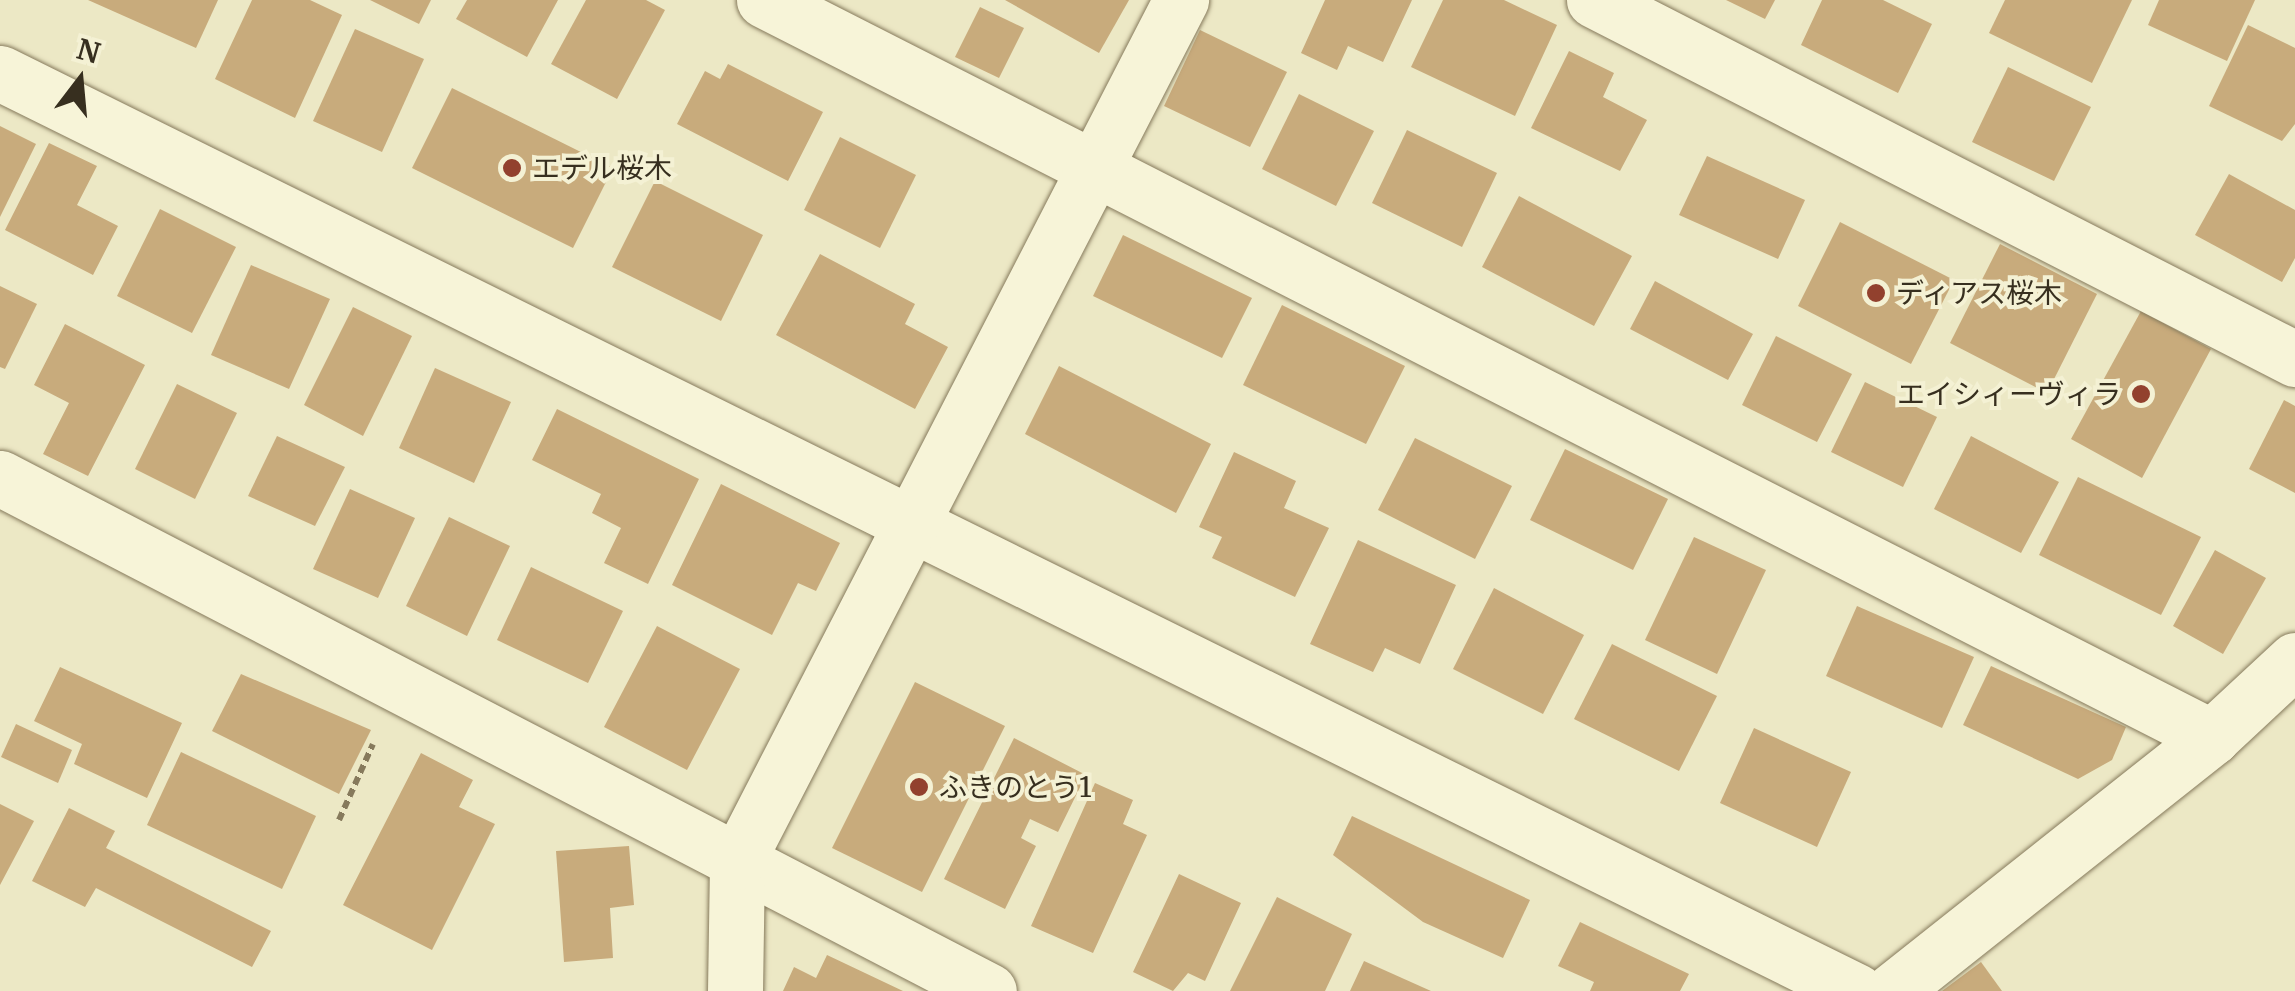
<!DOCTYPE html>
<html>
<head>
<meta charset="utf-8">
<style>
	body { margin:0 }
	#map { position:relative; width:2295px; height:991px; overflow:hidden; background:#ece8c5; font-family:Merriweather,"Noto Sans JP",serif }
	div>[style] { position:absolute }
	.building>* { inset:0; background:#c8ab7c }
	.path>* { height:6px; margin-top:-3px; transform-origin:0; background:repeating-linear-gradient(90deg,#867a5c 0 8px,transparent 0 13px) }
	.roads { filter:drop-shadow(0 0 2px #867a5c) drop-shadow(0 0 2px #867a5c) }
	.street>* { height:55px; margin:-27.5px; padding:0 27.5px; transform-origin:27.5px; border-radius:27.5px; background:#f7f4d8 }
	.dots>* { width:28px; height:28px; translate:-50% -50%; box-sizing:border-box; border:5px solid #f4f1d4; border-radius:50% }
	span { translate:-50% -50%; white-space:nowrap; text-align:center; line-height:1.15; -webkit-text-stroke:8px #f4f1d4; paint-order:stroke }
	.poi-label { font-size:28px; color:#372f1f }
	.left { translate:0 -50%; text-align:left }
	.right { translate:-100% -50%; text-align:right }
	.north { position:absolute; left:30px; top:30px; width:100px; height:100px; -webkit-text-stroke:8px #f4f1d4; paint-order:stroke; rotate:16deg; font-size:28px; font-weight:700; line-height:40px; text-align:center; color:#372f1f }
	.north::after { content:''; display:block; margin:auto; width:35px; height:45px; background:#372f1f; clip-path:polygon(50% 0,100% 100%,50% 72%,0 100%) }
</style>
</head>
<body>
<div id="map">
	<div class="building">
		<div style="clip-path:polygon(88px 0,218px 0,196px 48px)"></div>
		<div style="clip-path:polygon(252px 0,310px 0,342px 15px,295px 118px,215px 79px)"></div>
		<div style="clip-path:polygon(370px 0,431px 0,419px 24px)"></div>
		<div style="clip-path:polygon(467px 0,558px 0,527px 57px,456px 19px)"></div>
		<div style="clip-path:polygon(586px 0,646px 0,665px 10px,617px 99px,551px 64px)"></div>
		<div style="clip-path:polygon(1005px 0,1129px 0,1099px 53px)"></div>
		<div style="clip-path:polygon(1325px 0,1412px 0,1383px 62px,1348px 46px,1337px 70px,1301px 53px)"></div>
		<div style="clip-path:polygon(1443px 0,1504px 0,1557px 25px,1515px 116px,1411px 67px)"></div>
		<div style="clip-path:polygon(1726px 0,1775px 0,1765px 19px)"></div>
		<div style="clip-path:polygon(1822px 0,1883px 0,1932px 24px,1898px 93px,1801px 45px)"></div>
		<div style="clip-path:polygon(2005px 0,2132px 0,2092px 83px,1989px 33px)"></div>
		<div style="clip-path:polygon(2159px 0,2255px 0,2227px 61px,2148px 25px)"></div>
		<div style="clip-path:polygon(980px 7px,1024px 28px,999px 78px,955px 57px)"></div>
		<div style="clip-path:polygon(2248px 25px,2295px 48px,2295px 124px,2282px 141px,2209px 106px)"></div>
		<div style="clip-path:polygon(355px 29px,424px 59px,382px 152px,313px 121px)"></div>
		<div style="clip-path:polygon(1200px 30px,1287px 72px,1250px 147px,1164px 106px)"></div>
		<div style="clip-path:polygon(1569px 51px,1614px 73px,1603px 97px,1647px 120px,1620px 171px,1531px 128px)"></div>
		<div style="clip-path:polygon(728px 64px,823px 112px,788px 181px,677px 124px,705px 71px,720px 79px)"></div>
		<div style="clip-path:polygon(2008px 67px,2091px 107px,2054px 181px,1972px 142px)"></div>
		<div style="clip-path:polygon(452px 88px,613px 168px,573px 248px,412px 168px)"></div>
		<div style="clip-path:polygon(1299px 94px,1374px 131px,1336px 206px,1262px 169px)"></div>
		<div style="clip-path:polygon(0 126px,36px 144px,0 217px)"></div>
		<div style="clip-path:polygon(1407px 130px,1497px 173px,1462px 247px,1372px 203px)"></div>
		<div style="clip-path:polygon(840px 137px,916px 175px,880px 248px,804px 210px)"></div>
		<div style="clip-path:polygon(49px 143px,97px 166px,77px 205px,118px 226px,93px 275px,5px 230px)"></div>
		<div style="clip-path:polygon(1707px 156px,1805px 200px,1778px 259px,1679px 215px)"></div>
		<div style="clip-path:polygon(2229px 174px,2295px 210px,2295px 258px,2282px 282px,2195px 235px)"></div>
		<div style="clip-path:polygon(655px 181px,763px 235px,721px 321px,612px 267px)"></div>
		<div style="clip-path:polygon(1519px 196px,1632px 256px,1594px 326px,1482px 267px)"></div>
		<div style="clip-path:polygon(160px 209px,236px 247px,192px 333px,117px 296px)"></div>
		<div style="clip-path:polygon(1840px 222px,1954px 280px,1911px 364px,1798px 306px)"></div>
		<div style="clip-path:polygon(1123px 235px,1252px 298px,1222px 358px,1093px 296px)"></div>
		<div style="clip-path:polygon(2000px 244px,2097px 294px,2047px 393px,1950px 343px)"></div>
		<div style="clip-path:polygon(820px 254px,915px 304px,905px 324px,948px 347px,915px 409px,776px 335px)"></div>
		<div style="clip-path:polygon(251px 265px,330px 299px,289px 389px,211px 355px)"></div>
		<div style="clip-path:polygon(1655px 281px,1753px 334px,1728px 380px,1630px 329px)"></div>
		<div style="clip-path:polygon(0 286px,37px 304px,5px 369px,0 367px)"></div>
		<div style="clip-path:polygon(1282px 305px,1405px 366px,1366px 444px,1243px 385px)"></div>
		<div style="clip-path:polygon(353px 307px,412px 336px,363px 436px,304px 405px)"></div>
		<div style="clip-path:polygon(2141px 311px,2211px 349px,2142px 478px,2071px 439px)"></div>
		<div style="clip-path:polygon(65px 324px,145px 365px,88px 476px,43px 454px,69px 403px,34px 385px)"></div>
		<div style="clip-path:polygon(1776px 336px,1852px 374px,1817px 442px,1742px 405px)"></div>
		<div style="clip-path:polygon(1059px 366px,1211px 444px,1176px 513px,1025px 434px)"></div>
		<div style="clip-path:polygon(435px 368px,511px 402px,474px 483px,399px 448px)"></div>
		<div style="clip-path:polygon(1865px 382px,1937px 417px,1903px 487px,1831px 452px)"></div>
		<div style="clip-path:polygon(177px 384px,237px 413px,195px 499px,135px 469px)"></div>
		<div style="clip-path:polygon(2284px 400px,2295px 406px,2295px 493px,2249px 469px)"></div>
		<div style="clip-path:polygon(557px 409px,699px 479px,648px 584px,604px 563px,621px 528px,592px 513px,601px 494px,532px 460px)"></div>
		<div style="clip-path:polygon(277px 436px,345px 467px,315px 526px,248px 496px)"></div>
		<div style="clip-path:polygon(1971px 436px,2059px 482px,2021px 553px,1934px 509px)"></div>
		<div style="clip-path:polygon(1415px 438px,1512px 486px,1475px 559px,1378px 510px)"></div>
		<div style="clip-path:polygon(1565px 449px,1668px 499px,1633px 570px,1530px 520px)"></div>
		<div style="clip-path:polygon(1234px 452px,1296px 481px,1284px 508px,1329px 528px,1295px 597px,1212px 558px,1222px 537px,1199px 527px)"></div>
		<div style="clip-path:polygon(2078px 477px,2201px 537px,2161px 615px,2039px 555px)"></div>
		<div style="clip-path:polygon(721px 484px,840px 543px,816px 591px,798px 583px,772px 635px,672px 585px)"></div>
		<div style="clip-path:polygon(350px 489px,415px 518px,378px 598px,313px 569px)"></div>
		<div style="clip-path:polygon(449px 517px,510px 546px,467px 636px,406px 606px)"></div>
		<div style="clip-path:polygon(1694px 537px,1766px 570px,1717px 674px,1645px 640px)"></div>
		<div style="clip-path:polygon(1358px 540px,1456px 585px,1420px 664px,1385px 648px,1373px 672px,1310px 644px)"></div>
		<div style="clip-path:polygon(2215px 550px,2266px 578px,2223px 654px,2173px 626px)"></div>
		<div style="clip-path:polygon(531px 567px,623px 611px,588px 683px,497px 640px)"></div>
		<div style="clip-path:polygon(1494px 588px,1584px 635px,1543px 714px,1453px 669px)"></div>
		<div style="clip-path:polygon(1857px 606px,1974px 657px,1942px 728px,1826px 676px)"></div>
		<div style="clip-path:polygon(657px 626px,740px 669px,687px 770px,604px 727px)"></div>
		<div style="clip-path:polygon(1612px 644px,1717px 696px,1679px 771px,1574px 719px)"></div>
		<div style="clip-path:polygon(1991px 666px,2126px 727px,2112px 760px,2078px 779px,1963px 725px)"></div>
		<div style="clip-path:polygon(60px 667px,182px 723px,147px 798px,74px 764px,82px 744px,34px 721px)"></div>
		<div style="clip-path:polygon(241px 674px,371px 730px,339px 794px,212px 731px)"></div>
		<div style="clip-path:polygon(915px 682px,1005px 726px,922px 892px,832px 848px)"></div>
		<div style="clip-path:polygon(16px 724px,72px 750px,58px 783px,1px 757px)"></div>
		<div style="clip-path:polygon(1754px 728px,1851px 772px,1817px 847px,1720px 803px)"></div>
		<div style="clip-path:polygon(1014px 738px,1086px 775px,1058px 832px,1030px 819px,1021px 838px,1036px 846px,1005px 909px,944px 879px)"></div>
		<div style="clip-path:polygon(181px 752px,316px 816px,282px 889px,147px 825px)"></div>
		<div style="clip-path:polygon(421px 753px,473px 780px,459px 807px,495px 824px,432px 950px,343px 905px)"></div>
		<div style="clip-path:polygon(1095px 783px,1133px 800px,1123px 824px,1147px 835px,1093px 953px,1031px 926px)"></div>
		<div style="clip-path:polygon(0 804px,34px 821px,0 885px)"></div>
		<div style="clip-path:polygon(69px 808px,115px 831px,106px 848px,271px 931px,252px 967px,96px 888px,85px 907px,32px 881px)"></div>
		<div style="clip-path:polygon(1352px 816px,1530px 900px,1503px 958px,1423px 922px,1333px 855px)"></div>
		<div style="clip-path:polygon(629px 846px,634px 905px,610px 908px,613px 958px,564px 962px,556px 851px)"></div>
		<div style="clip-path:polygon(1179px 874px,1241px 903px,1205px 981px,1188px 973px,1173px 991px,1133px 972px)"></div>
		<div style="clip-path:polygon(1277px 897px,1352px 934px,1325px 991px,1230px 991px)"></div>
		<div style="clip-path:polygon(1580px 922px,1689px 974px,1680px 991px,1590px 991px,1594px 982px,1558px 966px)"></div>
		<div style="clip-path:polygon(827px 955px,903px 991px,783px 991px,794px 967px,816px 978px)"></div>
		<div style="clip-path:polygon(1364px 961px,1431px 991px,1350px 991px)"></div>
		<div style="clip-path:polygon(1981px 962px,2002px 991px,1942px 991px)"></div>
	</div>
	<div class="path">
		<div style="left:339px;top:820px;width:83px;rotate:-65.9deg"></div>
	</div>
	<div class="roads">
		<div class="street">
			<div style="left:764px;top:0;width:1625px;rotate:26.98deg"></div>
			<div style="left:1594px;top:0;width:788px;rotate:27.12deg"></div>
			<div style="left:0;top:73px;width:2071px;rotate:26.32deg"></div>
			<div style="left:0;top:478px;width:1114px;rotate:27.42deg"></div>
			<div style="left:735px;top:991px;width:129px;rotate:-89.1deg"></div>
			<div style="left:737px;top:862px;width:970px;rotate:-62.75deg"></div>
			<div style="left:1892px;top:991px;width:409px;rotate:-38.4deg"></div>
			<div style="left:2212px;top:737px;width:113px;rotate:-42.9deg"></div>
		</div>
	</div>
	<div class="dots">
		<div style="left:512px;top:168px;background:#92412e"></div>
		<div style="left:1876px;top:293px;background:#92412e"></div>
		<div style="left:2141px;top:394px;background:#92412e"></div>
		<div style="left:919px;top:787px;background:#92412e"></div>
	</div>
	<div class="poi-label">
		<span class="left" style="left:532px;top:168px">エデル桜木</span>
		<span class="left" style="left:1896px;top:293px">ディアス桜木</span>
		<span class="right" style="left:2121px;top:394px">エイシィーヴィラ</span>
		<span class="left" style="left:939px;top:787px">ふきのとう1</span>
	</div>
	<div class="north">N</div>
</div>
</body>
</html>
